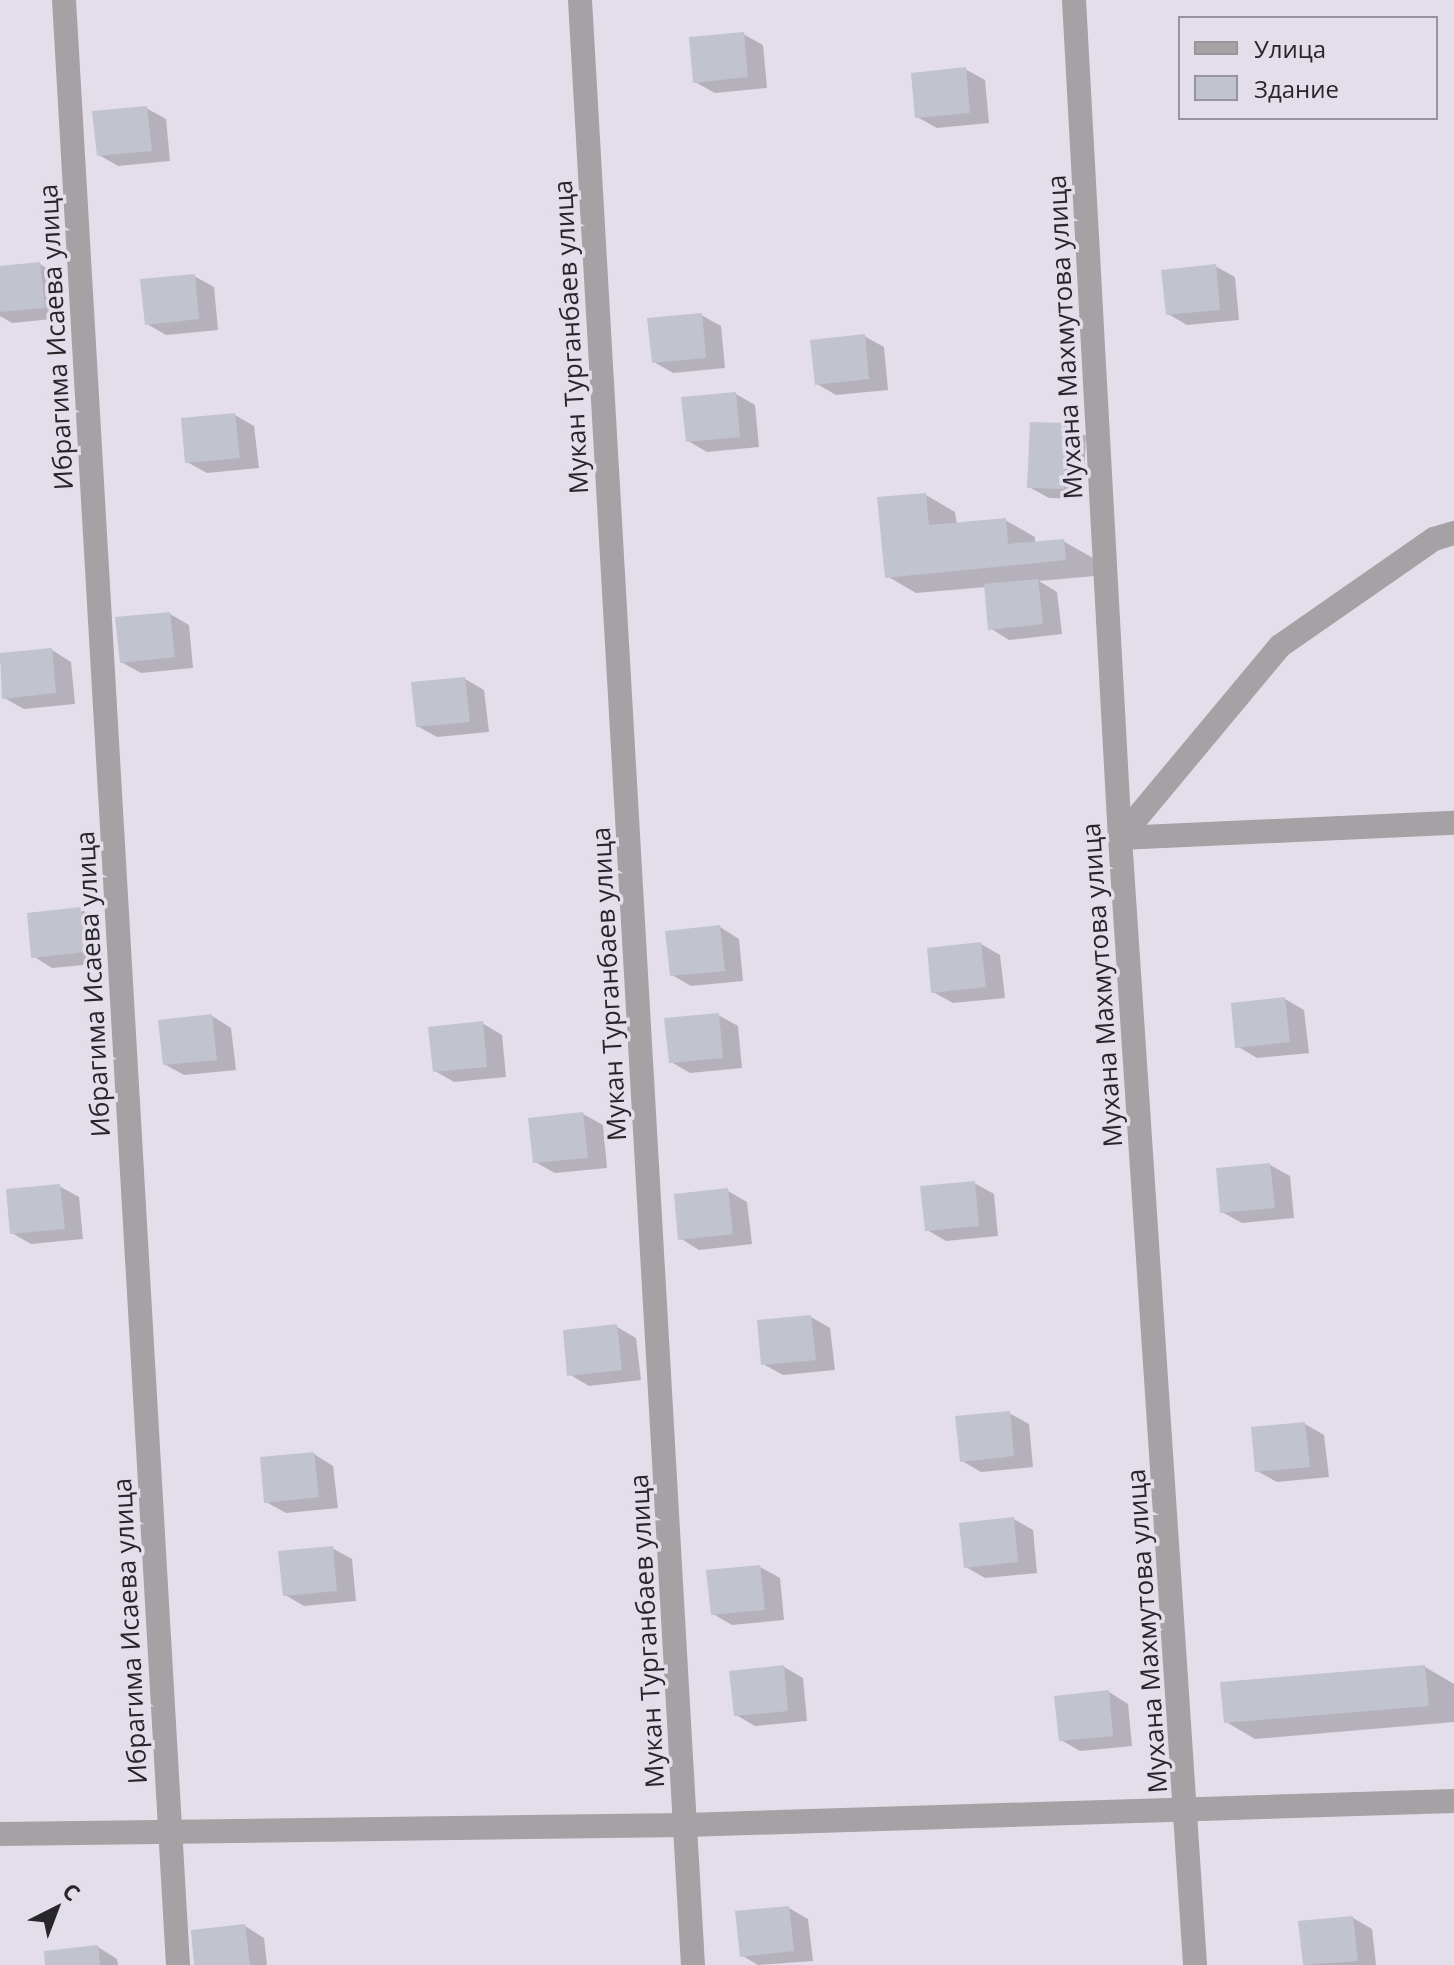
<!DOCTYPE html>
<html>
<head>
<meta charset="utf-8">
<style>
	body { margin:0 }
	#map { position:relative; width:1454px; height:1965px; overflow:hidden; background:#e3deea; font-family:"Open Sans",sans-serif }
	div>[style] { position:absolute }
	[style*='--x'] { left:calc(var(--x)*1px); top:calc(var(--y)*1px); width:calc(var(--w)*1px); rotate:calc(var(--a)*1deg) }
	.shadow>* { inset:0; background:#0003 }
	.building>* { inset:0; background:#c1c3cf }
	.minor>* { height:24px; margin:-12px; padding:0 12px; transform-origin:12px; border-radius:12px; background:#a5a1a4 }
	span { translate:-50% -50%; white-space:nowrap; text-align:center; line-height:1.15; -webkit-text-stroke:7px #e3deea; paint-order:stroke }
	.street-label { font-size:26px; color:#27262a }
	.legend { position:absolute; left:1178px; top:16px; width:260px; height:104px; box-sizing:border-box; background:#e3deea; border:2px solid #98949d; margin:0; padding:10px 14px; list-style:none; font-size:24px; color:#27262a }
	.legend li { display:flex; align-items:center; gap:16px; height:40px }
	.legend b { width:40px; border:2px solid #98949d }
	.north { position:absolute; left:16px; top:1869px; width:80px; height:80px; -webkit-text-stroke:6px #e3deea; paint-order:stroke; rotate:42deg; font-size:22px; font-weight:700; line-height:32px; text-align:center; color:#27262a }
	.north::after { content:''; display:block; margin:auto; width:28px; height:36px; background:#27262a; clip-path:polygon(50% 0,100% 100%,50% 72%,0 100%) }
</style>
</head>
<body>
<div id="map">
	<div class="shadow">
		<i style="clip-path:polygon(743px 34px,763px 45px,767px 88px,715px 93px,695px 82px)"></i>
		<i style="clip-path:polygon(965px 69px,985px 80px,989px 123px,937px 128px,917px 117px)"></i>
		<i style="clip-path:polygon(146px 108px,166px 119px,170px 161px,118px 166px,99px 155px)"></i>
		<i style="clip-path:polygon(40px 264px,59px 276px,63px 318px,12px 323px,0 316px,0 268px)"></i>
		<i style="clip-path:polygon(1215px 266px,1235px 277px,1239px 320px,1187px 325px,1168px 314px)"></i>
		<i style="clip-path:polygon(194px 276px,214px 287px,218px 330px,166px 335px,147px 324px)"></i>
		<i style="clip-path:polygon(701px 315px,721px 326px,725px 368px,673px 373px,654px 362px)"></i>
		<i style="clip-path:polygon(864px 336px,884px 347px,888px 390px,836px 395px,817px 384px)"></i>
		<i style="clip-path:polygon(736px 394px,755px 405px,759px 447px,707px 452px,688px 441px)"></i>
		<i style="clip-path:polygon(235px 415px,254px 426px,259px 468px,207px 473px,187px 462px)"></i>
		<i style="clip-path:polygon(1066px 425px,1086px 436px,1083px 499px,1049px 498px,1029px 487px)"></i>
		<i style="clip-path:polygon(926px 495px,955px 512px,957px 525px,1005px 520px,1035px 537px,1035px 543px,1063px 541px,1093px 558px,1095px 576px,1039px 581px,1057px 592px,1062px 634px,1009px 640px,990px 628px,986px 587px,916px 593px,887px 576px)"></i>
		<i style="clip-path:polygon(170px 614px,189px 625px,193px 668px,141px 673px,121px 662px)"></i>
		<i style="clip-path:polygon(52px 650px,71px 662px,75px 704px,24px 709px,4px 698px,0 655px)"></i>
		<i style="clip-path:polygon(465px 679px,484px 690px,489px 732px,437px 737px,417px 726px)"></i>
		<i style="clip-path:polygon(80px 909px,100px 920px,104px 963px,52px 968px,33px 956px)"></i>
		<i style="clip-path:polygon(720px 927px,739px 939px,743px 981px,691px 986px,672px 975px)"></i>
		<i style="clip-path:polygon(981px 944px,1000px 955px,1005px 998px,953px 1003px,933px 992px)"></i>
		<i style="clip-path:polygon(1285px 999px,1304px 1010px,1309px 1053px,1257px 1058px,1237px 1046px)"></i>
		<i style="clip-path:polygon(718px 1015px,738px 1026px,742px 1068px,690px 1073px,671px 1062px)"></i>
		<i style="clip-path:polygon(212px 1016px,231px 1028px,236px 1070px,184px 1075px,164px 1064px)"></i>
		<i style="clip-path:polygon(482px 1023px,502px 1035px,506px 1077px,454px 1082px,435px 1071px)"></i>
		<i style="clip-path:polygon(583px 1114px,603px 1125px,607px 1168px,555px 1173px,535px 1162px)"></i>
		<i style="clip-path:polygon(1270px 1165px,1290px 1176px,1294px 1218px,1242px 1223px,1222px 1212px)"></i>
		<i style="clip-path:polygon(974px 1183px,994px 1194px,998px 1236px,946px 1241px,927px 1230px)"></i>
		<i style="clip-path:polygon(59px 1186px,79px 1197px,83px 1239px,31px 1244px,12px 1233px)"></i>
		<i style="clip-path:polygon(728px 1191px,747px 1202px,752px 1244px,699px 1250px,680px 1238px)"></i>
		<i style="clip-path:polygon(811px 1317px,830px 1328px,835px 1370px,783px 1375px,763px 1364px)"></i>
		<i style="clip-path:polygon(617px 1327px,636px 1338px,641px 1380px,589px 1386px,569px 1374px)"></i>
		<i style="clip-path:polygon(1009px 1413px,1029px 1424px,1033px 1467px,981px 1472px,962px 1461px)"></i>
		<i style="clip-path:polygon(1305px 1424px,1324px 1435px,1329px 1477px,1277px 1482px,1257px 1471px)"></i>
		<i style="clip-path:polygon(314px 1454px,333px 1466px,338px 1508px,286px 1513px,266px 1502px)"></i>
		<i style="clip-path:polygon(1014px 1519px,1033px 1530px,1037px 1573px,985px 1578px,966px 1567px)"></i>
		<i style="clip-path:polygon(332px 1548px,352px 1559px,356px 1601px,304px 1606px,285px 1595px)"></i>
		<i style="clip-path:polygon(760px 1567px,780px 1578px,784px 1620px,732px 1625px,713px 1614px)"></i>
		<i style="clip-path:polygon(784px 1667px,803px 1678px,807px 1721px,755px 1726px,736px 1715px)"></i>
		<i style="clip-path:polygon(1425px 1667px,1454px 1684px,1454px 1722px,1255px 1739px,1226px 1722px)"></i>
		<i style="clip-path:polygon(1109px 1692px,1128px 1704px,1132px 1746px,1080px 1751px,1061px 1740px)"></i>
		<i style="clip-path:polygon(789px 1908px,808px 1919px,813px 1961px,758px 1965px,741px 1955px)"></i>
		<i style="clip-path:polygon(1353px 1918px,1372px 1929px,1376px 1965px,1305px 1965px,1301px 1923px)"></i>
		<i style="clip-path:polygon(245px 1926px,264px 1938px,267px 1965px,196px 1965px)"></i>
		<i style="clip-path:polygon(98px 1947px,117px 1959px,118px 1965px,47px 1965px)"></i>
	</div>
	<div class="building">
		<i style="clip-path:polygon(744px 32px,748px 77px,693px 83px,689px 37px)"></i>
		<i style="clip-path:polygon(966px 67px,970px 113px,915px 118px,911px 73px)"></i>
		<i style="clip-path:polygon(147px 106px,152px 151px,97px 156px,92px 111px)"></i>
		<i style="clip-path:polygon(40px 262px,45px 308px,0 312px,0 266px)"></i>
		<i style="clip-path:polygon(1216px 264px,1220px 310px,1166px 315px,1161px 270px)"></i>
		<i style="clip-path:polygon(195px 274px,199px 319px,145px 325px,140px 279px)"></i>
		<i style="clip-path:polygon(702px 313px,706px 358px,652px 363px,647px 318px)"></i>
		<i style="clip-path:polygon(865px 334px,869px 379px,815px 385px,810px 340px)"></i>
		<i style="clip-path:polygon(736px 392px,740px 437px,686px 442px,681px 397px)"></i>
		<i style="clip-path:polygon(235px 413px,240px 458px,185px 463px,181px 418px)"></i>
		<i style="clip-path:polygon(1030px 422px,1067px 423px,1064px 489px,1027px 488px)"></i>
		<i style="clip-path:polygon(926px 493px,929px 525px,1006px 518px,1008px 544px,1064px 539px,1066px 560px,885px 578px,877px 497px)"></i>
		<i style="clip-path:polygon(1038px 579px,1043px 624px,988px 630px,984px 584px)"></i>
		<i style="clip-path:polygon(170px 612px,175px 657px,120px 663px,115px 617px)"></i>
		<i style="clip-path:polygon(52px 648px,56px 693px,2px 699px,0 653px)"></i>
		<i style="clip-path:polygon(465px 677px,470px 722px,416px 727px,411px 682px)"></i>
		<i style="clip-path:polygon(81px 907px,86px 952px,31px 958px,27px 913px)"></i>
		<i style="clip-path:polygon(720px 925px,725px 971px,670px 976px,665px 931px)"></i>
		<i style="clip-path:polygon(981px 942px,986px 987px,931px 993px,927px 948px)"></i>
		<i style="clip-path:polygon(1285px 997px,1290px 1042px,1235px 1048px,1231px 1003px)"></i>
		<i style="clip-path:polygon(719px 1013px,723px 1058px,669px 1063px,664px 1018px)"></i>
		<i style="clip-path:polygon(212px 1014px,217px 1060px,163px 1065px,158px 1020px)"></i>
		<i style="clip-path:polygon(483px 1021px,487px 1067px,433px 1072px,428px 1027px)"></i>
		<i style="clip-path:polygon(583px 1112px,588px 1158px,533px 1163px,528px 1118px)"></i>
		<i style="clip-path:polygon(1270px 1163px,1275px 1208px,1220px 1213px,1216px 1168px)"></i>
		<i style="clip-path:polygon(975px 1181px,979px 1226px,925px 1231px,920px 1186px)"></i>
		<i style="clip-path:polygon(60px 1184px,65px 1229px,10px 1234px,6px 1189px)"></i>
		<i style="clip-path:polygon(728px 1188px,733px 1234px,678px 1240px,674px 1194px)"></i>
		<i style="clip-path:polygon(811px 1315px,816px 1360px,761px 1365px,757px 1320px)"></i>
		<i style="clip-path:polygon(617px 1324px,622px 1370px,567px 1376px,563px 1330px)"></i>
		<i style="clip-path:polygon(1010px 1411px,1014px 1456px,960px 1462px,955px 1416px)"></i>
		<i style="clip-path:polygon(1305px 1422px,1310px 1467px,1255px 1472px,1251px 1427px)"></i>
		<i style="clip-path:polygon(314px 1452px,319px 1497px,264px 1503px,260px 1457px)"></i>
		<i style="clip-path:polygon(1014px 1517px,1018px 1562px,964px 1568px,959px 1523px)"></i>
		<i style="clip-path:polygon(333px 1546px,337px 1591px,283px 1596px,278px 1551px)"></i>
		<i style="clip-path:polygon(760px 1565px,765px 1610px,711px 1615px,706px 1570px)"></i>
		<i style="clip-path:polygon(784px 1665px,788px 1711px,734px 1716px,729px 1671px)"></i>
		<i style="clip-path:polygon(1425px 1665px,1429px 1706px,1224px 1723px,1220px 1682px)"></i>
		<i style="clip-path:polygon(1109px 1690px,1113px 1736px,1059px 1741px,1054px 1696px)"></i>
		<i style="clip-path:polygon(789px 1906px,794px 1951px,740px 1957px,735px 1911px)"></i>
		<i style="clip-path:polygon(1353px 1916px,1358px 1961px,1303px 1965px,1298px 1921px)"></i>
		<i style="clip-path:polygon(245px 1924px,250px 1965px,194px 1965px,191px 1930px)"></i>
		<i style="clip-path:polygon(98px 1945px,100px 1965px,45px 1965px,44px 1951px)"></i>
	</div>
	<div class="minor">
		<i style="--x:64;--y:0;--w:1968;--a:86.68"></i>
		<i style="--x:580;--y:0;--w:1968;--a:86.71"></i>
		<i style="--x:1074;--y:0;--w:839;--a:86.86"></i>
		<i style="--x:1120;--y:838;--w:1129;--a:86.19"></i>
		<i style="--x:1120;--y:838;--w:250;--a:-50.2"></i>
		<i style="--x:1280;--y:646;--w:188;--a:-34.8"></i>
		<i style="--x:1434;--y:539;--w:21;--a:-17"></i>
		<i style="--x:1120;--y:838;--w:334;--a:-2.6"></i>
		<i style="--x:0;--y:1834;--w:686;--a:-0.75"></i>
		<i style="--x:686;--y:1825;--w:768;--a:-1.79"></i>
	</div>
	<div class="street-label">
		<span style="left:56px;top:337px;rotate:-93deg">Ибрагима Исаева улица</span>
		<span style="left:571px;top:337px;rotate:-93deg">Мукан Турганбаев улица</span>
		<span style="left:1065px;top:337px;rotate:-93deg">Мухана Махмутова улица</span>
		<span style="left:93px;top:984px;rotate:-93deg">Ибрагима Исаева улица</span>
		<span style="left:609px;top:984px;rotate:-93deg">Мукан Турганбаев улица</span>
		<span style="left:1102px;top:985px;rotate:-94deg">Мухана Махмутова улица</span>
		<span style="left:130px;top:1631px;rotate:-93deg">Ибрагима Исаева улица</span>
		<span style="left:647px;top:1631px;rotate:-93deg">Мукан Турганбаев улица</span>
		<span style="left:1147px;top:1631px;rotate:-94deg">Мухана Махмутова улица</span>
	</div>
	<ul class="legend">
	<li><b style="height:10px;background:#a5a1a4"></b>Улица</li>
	<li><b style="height:22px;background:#c1c3cf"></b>Здание</li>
	</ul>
	<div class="north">С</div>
</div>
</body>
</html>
